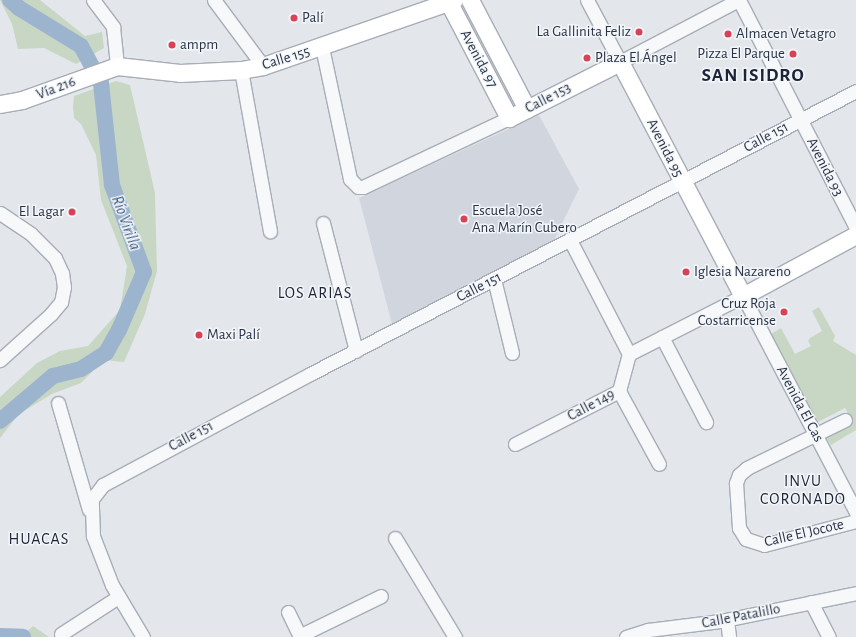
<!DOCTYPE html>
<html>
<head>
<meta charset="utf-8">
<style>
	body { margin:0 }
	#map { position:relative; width:856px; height:637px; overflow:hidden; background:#e3e7ec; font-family:"Alegreya Sans",sans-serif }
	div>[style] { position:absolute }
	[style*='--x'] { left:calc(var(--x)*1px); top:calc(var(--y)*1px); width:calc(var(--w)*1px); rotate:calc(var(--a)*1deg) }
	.built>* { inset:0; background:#d1d6de }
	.green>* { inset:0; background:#c8d7c4 }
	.river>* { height:16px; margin:-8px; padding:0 8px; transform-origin:8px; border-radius:8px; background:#9cb4ce }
	.roads { filter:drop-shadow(1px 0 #a7adb7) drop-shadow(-1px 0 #a7adb7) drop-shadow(0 1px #a7adb7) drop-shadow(0 -1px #a7adb7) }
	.minor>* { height:13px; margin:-6.5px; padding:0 6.5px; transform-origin:6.5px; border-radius:6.5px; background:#f7f8fa }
	.major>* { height:17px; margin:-8.5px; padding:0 8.5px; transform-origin:8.5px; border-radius:8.5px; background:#fff }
	.dots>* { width:11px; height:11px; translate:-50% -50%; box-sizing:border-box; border:2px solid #f3f6f9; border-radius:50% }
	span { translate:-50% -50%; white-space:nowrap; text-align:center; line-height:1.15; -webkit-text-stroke:3px #f3f6f9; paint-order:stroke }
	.poi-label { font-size:15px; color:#293346 }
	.left { translate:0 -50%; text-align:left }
	.right { translate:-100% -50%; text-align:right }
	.street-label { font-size:15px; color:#293346 }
	.water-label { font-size:16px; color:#30527e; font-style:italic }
	.neighbourhood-label { font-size:16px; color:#1c2437; letter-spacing:1px }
	.district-label { font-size:19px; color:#1c2437; font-weight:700; letter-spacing:1px }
</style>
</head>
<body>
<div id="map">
	<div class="built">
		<i style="clip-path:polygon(539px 115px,579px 189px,554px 240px,392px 324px,359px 198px)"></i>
	</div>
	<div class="green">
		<i style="clip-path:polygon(0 0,40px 0,85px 36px,102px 32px,104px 48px,76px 64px,44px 48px,18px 49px,12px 24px)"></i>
		<i style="clip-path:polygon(116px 81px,130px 85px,155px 193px,157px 271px,145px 314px,124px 362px,104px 360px,81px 383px,52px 394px,19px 414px,0 438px,0 397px,37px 363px,60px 351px,88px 346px,120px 310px,127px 266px,101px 200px,96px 155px,81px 124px,74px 118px,73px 107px,74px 96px)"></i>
		<i style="clip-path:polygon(819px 307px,835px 336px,833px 341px,856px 355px,856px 430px,831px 445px,826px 437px,853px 423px,845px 408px,818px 422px,771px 334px,781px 328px,795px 354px,811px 346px,808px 341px,810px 338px,822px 331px,812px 311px)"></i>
		<i style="clip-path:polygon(33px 626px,49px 637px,21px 637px)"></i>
	</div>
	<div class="river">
		<i style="--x:0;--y:421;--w:70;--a:-40.3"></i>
		<i style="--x:53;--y:376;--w:29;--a:-14"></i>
		<i style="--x:81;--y:369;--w:30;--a:-33"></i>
		<i style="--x:106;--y:353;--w:26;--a:-61"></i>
		<i style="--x:119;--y:330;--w:63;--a:-66.7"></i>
		<i style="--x:144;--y:272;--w:93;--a:-110.2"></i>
		<i style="--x:112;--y:185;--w:103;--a:-96.2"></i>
		<i style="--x:101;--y:83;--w:42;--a:-118.4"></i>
		<i style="--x:81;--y:46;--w:73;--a:-148.5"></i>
		<i style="--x:19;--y:8;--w:12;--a:-138"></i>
		<i style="--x:0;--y:636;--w:23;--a:2"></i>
	</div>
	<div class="roads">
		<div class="minor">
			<i style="--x:93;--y:0;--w:34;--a:53"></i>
			<i style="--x:113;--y:27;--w:39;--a:84"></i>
			<i style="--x:214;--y:0;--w:82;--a:53.4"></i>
			<i style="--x:587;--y:0;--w:70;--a:62"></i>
			<i style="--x:620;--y:62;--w:133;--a:-27.7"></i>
			<i style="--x:739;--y:0;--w:256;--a:62.8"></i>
			<i style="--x:322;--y:47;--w:135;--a:78"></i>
			<i style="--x:350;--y:179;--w:11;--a:45"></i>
			<i style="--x:358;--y:187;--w:5;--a:0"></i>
			<i style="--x:363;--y:187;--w:161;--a:-25.3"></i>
			<i style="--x:241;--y:70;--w:164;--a:79.8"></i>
			<i style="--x:0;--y:213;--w:37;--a:34"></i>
			<i style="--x:31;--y:234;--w:34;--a:45"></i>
			<i style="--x:55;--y:258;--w:17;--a:65"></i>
			<i style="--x:62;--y:273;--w:14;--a:82"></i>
			<i style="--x:64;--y:287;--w:15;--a:101"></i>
			<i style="--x:61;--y:302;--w:16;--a:130"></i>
			<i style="--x:51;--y:314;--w:69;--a:138"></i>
			<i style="--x:323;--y:223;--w:132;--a:75.5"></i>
			<i style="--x:570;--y:240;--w:128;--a:62.6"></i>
			<i style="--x:494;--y:279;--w:76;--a:76.3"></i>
			<i style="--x:662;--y:337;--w:96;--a:62.6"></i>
			<i style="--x:619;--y:391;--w:83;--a:61.3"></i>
			<i style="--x:58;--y:403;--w:111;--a:73.8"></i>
			<i style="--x:845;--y:420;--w:109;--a:153.9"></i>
			<i style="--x:747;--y:468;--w:11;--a:139"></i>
			<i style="--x:739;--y:475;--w:9;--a:111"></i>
			<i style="--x:736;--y:483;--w:45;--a:86.2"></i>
			<i style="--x:739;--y:528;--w:13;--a:58"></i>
			<i style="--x:746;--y:539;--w:19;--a:18"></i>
			<i style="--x:764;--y:545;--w:95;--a:-14.6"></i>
			<i style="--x:515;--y:444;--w:117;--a:-27"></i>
			<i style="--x:619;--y:391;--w:38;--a:-75"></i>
			<i style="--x:629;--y:354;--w:128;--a:-27"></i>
			<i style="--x:743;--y:296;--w:244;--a:62.4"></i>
			<i style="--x:395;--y:538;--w:116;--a:58.8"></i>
			<i style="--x:811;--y:602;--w:39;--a:63"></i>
			<i style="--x:288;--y:612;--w:28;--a:64"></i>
			<i style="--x:727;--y:620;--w:17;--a:83"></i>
			<i style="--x:61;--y:634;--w:68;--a:-33"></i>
			<i style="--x:299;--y:636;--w:91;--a:-26"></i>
			<i style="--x:143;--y:637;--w:61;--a:-120.8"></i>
			<i style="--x:112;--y:585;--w:53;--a:-111.2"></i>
			<i style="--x:93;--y:536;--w:37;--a:-92"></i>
			<i style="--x:92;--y:499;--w:18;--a:-52"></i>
			<i style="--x:103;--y:485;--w:235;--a:-28.2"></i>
			<i style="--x:310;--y:374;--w:615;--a:-27.4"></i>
			<i style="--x:626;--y:637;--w:23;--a:-18"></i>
			<i style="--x:648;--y:630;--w:73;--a:-7.1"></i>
			<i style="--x:720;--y:621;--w:139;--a:-11.6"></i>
		</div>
		<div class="major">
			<i style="--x:470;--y:0;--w:123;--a:62.4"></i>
			<i style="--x:449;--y:3;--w:130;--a:62.4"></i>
			<i style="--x:509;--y:118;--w:124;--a:-26.8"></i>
			<i style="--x:620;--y:62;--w:264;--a:62.3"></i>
			<i style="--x:743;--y:296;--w:128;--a:-28.4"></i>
			<i style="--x:0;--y:104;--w:22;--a:-10"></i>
			<i style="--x:22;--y:100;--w:101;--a:-19.7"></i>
			<i style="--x:117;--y:66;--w:63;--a:6.3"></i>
			<i style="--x:180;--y:73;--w:61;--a:-2.8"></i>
			<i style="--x:241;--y:70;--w:22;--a:-10"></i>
			<i style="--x:263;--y:66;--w:202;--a:-19.1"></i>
		</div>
	</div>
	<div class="dots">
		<i style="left:294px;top:18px;background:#d84156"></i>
		<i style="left:639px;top:32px;background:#d84156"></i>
		<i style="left:728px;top:34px;background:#d84156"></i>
		<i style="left:172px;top:45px;background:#d84156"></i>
		<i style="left:793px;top:54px;background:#d84156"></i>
		<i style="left:587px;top:58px;background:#d84156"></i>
		<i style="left:72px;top:212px;background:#d84156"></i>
		<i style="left:464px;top:219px;background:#d84156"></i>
		<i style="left:686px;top:272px;background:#d84156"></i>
		<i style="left:784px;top:312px;background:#d84156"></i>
		<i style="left:199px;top:335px;background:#d84156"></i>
	</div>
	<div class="poi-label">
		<span class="left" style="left:302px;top:18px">Palí</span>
		<span class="right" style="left:631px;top:32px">La Gallinita Feliz</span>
		<span class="left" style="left:736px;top:34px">Almacen Vetagro</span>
		<span class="left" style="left:180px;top:45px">ampm</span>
		<span class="right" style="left:785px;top:54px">Pizza El Parque</span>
		<span class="left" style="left:595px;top:58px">Plaza El Ángel</span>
		<span class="left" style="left:472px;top:219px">Escuela José<br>Ana Marín Cubero</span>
		<span class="right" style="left:64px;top:212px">El Lagar</span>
		<span class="left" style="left:694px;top:272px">Iglesia Nazareno</span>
		<span class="right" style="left:776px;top:312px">Cruz Roja<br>Costarricense</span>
		<span class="left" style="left:207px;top:335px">Maxi Palí</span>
	</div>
	<div class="street-label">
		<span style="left:286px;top:58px;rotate:-17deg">Calle 155</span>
		<span style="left:479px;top:59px;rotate:62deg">Avenida 97</span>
		<span style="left:56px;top:88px;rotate:-21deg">Vía 216</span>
		<span style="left:548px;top:98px;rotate:-27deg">Calle 153</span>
		<span style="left:766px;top:137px;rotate:-28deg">Calle 151</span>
		<span style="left:665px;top:148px;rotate:63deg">Avenida 95</span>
		<span style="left:825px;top:167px;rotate:63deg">Avenida 93</span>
		<span style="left:479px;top:287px;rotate:-27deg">Calle 151</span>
		<span style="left:800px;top:404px;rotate:62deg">Avenida El Cas</span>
		<span style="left:591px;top:405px;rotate:-28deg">Calle 149</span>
		<span style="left:191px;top:436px;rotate:-28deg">Calle 151</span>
		<span style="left:804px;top:533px;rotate:-13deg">Calle El Jocote</span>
		<span style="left:741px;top:616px;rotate:-11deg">Calle Patalillo</span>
	</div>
	<div class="water-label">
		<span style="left:126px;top:223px;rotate:70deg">Río Virilla</span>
	</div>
	<div class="neighbourhood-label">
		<span style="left:315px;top:293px">LOS ARIAS</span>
		<span style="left:803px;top:490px">INVU<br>CORONADO</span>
		<span style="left:39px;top:539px">HUACAS</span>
	</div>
	<div class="district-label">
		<span style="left:753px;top:76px">SAN ISIDRO</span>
	</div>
</div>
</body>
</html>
